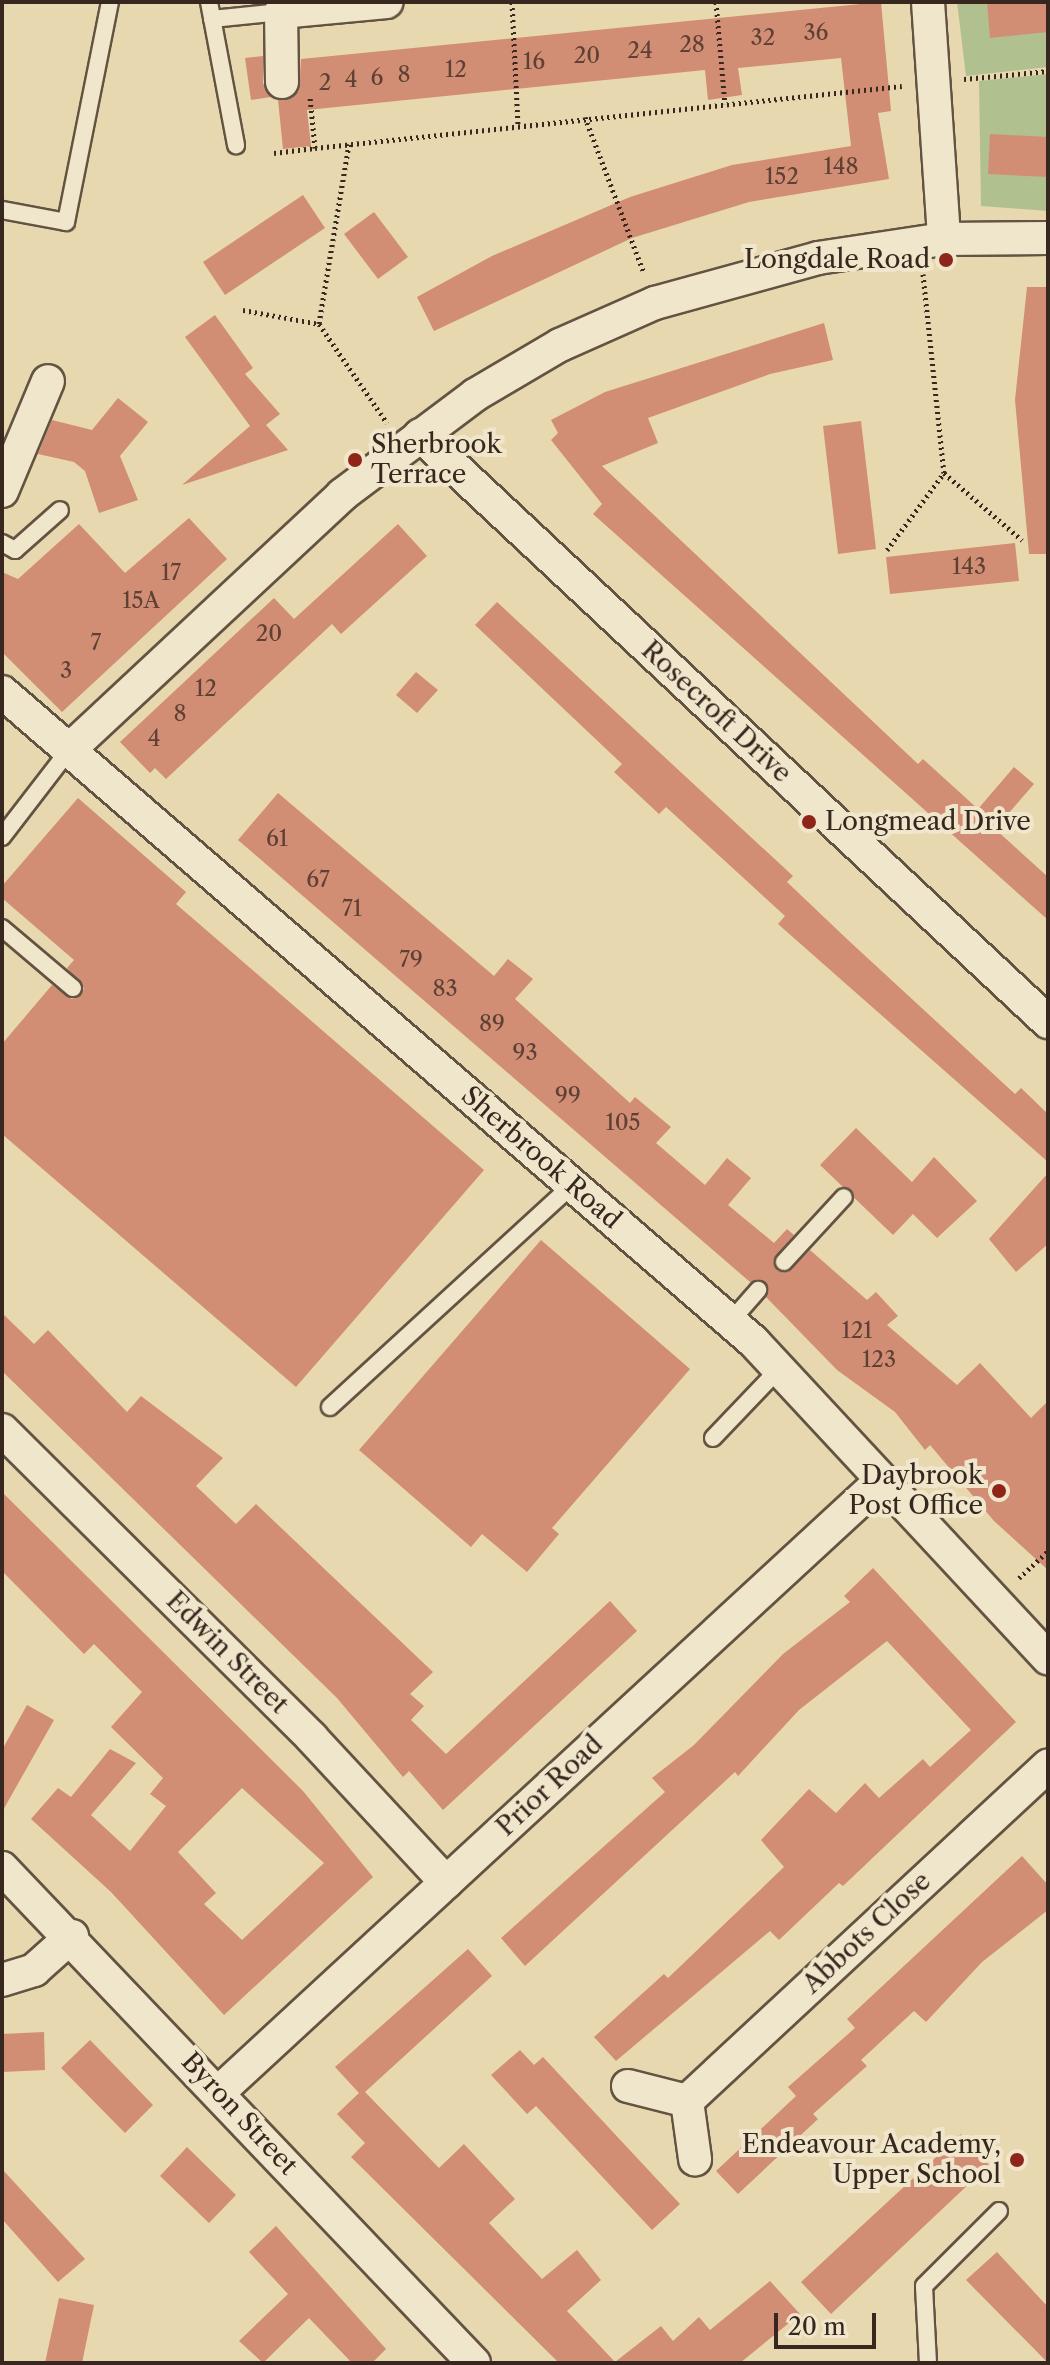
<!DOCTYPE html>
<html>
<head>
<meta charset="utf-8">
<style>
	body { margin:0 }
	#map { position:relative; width:1050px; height:2365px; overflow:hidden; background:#e8d8af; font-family:"Libre Caslon Text",serif }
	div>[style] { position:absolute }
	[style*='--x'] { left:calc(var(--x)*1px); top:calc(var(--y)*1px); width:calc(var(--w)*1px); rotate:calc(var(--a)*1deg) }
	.green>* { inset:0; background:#b0c08f }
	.building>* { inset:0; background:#d18e74 }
	.path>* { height:5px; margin-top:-2.5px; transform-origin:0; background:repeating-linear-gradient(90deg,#37271e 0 2px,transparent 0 6px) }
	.roads { filter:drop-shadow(2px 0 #635342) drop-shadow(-2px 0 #635342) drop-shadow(0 2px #635342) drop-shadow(0 -2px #635342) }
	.service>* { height:16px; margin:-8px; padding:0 8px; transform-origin:8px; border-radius:8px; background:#f0e6cb }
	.minor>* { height:32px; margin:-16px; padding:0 16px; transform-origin:16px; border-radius:16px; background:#f0e6cb }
	.dots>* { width:22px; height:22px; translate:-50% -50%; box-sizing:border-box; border:4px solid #f0e6cb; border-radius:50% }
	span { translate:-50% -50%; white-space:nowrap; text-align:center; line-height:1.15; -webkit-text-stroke:8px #f0e6cb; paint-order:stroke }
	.number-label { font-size:22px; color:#5e4134 }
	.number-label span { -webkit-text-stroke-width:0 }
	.poi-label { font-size:26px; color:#37271e }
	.right { translate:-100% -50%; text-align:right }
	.left { translate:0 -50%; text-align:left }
	.street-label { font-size:26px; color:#37271e }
	.frame { position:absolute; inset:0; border:4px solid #37271e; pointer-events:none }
	.scale { position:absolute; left:774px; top:2313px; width:102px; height:36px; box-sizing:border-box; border:4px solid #37271e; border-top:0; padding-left:10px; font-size:24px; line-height:28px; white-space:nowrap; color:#37271e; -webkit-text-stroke:6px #f0e6cb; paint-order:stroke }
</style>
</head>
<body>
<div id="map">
	<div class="green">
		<i style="clip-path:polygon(957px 2px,1048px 2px,1048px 67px,966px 76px)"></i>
		<i style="clip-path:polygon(1048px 74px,1048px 211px,981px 206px,979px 81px)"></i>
	</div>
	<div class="building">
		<i style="clip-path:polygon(881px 2px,891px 111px,878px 113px,889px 179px,749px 202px,632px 238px,434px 331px,417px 297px,492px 256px,630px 197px,732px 165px,851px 146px,841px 58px,738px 68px,742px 95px,708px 100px,705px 70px,307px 110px,311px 146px,283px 149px,278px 100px,299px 91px,301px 59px)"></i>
		<i style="clip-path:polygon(987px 2px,1048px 2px,1048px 32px,990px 38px)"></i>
		<i style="clip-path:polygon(263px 56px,263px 83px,271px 97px,251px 100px,245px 58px)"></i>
		<i style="clip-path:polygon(990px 134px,1048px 137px,1048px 177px,988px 174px)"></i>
		<i style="clip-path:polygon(303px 195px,325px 228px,225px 295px,203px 262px)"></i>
		<i style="clip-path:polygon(374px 212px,408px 257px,378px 279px,344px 234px)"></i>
		<i style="clip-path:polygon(1027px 287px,1048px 287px,1048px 554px,1029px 554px,1015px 400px)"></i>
		<i style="clip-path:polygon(215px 315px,253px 368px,245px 374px,280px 414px,266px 425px,288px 450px,182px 485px,250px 426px,185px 337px)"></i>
		<i style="clip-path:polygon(824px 323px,833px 360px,770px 374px,648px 418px,658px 443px,602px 466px,918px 764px,923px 759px,978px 809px,1014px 767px,1034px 784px,995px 829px,1048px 877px,1048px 920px,593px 514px,602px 504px,551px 440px,558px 433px,551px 420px,605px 392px)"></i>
		<i style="clip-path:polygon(118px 398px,148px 422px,120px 456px,138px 500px,99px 513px,85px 471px,74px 462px,38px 454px,52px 420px,92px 430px)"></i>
		<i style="clip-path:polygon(861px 421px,876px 549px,838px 554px,823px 426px)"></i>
		<i style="clip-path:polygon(189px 518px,227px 559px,62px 712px,2px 652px,2px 572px,18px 579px,79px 524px,125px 573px)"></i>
		<i style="clip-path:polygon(398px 524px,427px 556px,341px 634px,332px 624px,166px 779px,155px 768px,150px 773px,120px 742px,274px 598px,294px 619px)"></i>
		<i style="clip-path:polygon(1015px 543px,1019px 581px,890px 594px,886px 557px)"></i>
		<i style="clip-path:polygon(497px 602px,793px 876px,787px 882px,848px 940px,1015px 1094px,1021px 1088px,1048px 1114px,1048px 1162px,778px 924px,785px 916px,666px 807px,659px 814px,614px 772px,622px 764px,475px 625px)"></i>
		<i style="clip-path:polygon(416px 672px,438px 690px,417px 713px,396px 695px)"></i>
		<i style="clip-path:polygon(278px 793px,494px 976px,508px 959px,533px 979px,515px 999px,630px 1103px,635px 1097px,671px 1127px,656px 1143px,705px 1185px,727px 1158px,751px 1178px,728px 1205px,774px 1243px,787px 1229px,794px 1235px,774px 1259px,777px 1271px,788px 1272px,810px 1250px,867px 1300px,876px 1292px,898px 1316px,887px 1325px,957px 1385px,980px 1363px,1031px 1418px,1048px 1401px,1048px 1570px,994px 1521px,930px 1445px,925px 1450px,895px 1412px,837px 1370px,766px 1297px,766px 1282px,750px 1282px,238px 840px)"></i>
		<i style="clip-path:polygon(78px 798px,186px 892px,176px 904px,484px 1170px,296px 1387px,2px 1134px,2px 1044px,52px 985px,72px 999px,84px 989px,67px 968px,74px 960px,2px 898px,2px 886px)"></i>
		<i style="clip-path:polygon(856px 1128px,912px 1182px,934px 1157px,977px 1201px,937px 1238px,913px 1214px,893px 1235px,820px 1165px)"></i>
		<i style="clip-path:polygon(1048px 1173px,1048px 1244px,1016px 1272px,989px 1239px)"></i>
		<i style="clip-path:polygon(541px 1240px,690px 1369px,552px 1528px,559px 1534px,527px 1572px,482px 1534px,471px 1547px,359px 1450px)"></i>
		<i style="clip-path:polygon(2px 1313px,34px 1344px,48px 1330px,127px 1412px,141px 1396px,223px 1458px,196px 1486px,236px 1524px,256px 1504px,433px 1672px,410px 1694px,424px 1706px,411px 1720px,446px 1754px,610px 1601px,637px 1631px,443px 1810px,409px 1771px,403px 1777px,337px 1698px,2px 1371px)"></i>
		<i style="clip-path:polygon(evenodd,2px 1492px,303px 1791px,373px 1877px,224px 2015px,111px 1892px,31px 1819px,58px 1788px,71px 1797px,110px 1749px,136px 1763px,91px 1815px,130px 1851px,166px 1806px,150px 1794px,163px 1778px,111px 1727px,142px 1692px,94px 1644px,84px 1654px,2px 1571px,2px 1492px,242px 1788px,324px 1863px,242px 1940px,204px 1904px,216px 1893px,178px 1852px,242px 1788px)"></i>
		<i style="clip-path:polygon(873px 1568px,1016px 1722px,843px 1886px,839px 1883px,779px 1940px,770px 1931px,616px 2061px,594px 2037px,664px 1974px,668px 1978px,784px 1867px,761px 1840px,809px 1789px,836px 1813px,865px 1783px,879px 1798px,923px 1759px,930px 1767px,971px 1730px,887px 1641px,799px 1710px,738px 1776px,735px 1772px,525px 1966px,501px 1938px,665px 1792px,652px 1778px,694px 1745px,783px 1654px,850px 1602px,844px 1596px)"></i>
		<i style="clip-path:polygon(27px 1705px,54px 1720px,2px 1812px,2px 1750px)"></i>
		<i style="clip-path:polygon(1022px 1856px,1048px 1885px,1048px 1910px,982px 1962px,926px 2022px,914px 2011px,861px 2060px,867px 2066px,813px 2114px,818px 2119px,738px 2194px,716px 2171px,796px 2096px,788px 2087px,855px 2028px,847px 2019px)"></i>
		<i style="clip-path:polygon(468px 1949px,492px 1976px,365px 2092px,439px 2168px,464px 2144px,515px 2199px,489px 2223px,542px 2279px,577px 2250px,601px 2280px,567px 2311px,615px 2362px,661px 2326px,673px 2341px,699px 2317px,710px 2330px,770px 2281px,800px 2314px,740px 2363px,559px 2363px,351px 2157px,365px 2143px,337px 2114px,359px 2093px,335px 2067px)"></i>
		<i style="clip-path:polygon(44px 2032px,45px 2070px,2px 2072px,2px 2034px)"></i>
		<i style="clip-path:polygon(90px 2040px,153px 2105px,125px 2133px,61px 2068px)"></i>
		<i style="clip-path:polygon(520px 2050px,534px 2065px,543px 2057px,680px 2204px,652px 2230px,536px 2106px,527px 2114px,491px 2075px)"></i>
		<i style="clip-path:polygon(961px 2134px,989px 2165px,831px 2314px,801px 2282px)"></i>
		<i style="clip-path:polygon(187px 2147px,236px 2195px,209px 2223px,160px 2176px)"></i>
		<i style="clip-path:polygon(2px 2169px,85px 2259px,58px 2282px,2px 2219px)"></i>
		<i style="clip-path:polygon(276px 2226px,386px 2349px,372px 2363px,352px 2363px,309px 2318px,263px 2363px,239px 2341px,288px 2294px,249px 2252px)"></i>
		<i style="clip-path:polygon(997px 2252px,1048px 2307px,1048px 2363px,966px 2280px)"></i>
		<i style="clip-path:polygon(59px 2298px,94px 2305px,82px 2363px,45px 2363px)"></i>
	</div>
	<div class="path">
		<i style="--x:512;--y:2;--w:122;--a:87.2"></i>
		<i style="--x:716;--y:2;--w:102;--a:85"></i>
		<i style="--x:964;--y:79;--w:84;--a:-5.4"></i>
		<i style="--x:585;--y:117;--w:167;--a:69.3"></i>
		<i style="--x:349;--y:144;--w:182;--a:99.5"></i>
		<i style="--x:319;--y:324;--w:120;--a:55.5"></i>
		<i style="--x:315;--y:148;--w:590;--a:-6.03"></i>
		<i style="--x:274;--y:153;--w:41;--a:-7"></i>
		<i style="--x:315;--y:148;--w:51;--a:-95.6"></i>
		<i style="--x:923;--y:274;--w:200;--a:84"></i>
		<i style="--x:944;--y:473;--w:103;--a:40.7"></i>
		<i style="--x:243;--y:310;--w:77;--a:10.4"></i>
		<i style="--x:887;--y:550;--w:96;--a:-53.5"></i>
		<i style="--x:1019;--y:1578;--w:40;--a:-43"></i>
	</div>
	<div class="roads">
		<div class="service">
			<i style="--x:209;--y:2;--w:146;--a:79.3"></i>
			<i style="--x:212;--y:19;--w:69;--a:-5.8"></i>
			<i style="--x:2;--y:210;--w:65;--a:10.6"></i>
			<i style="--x:66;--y:222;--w:224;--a:-78.7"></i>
			<i style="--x:2;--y:543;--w:15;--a:28"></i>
			<i style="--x:15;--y:550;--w:60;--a:-41.6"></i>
			<i style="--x:2;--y:837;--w:110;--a:-52.4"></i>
			<i style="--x:2;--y:928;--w:93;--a:40.2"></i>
			<i style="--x:784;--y:1262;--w:88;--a:-47.3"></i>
			<i style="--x:730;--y:1322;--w:43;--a:-48.8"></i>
			<i style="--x:330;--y:1407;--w:328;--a:-42.5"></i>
			<i style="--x:713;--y:1438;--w:95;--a:-46.3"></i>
			<i style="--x:928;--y:2363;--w:77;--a:-93"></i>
			<i style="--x:924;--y:2286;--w:106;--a:-45"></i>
		</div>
		<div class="minor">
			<i style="--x:928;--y:2;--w:238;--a:86.1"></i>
			<i style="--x:282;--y:82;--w:70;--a:-90.8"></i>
			<i style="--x:281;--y:12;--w:106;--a:-5.4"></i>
			<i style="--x:420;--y:435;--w:860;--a:43.07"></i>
			<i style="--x:2;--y:491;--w:119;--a:-67.3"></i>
			<i style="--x:2;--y:692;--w:994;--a:40.84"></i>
			<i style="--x:754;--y:1342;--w:432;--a:47.1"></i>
			<i style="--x:69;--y:750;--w:374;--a:-43"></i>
			<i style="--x:342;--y:495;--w:166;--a:-36.9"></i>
			<i style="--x:475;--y:395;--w:99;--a:-30.5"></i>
			<i style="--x:560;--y:345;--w:104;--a:-23.9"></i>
			<i style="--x:655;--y:303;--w:169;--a:-15.4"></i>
			<i style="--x:818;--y:258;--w:127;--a:-8.6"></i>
			<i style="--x:944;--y:239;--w:104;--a:-0.6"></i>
			<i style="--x:2;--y:1430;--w:437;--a:44.8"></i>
			<i style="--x:312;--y:1738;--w:197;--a:47.1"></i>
			<i style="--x:2;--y:1868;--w:684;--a:46.36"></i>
			<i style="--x:2;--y:1980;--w:34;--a:-17"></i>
			<i style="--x:34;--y:1970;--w:51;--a:-41.8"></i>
			<i style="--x:628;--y:2086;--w:61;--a:14.3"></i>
			<i style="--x:687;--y:2101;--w:59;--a:82.1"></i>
			<i style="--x:219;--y:2092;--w:902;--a:-42.71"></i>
			<i style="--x:687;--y:2101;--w:493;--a:-42.9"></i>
		</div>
	</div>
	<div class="dots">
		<i style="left:946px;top:260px;background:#8f2418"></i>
		<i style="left:355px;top:460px;background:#8f2418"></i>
		<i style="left:809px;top:822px;background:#8f2418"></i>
		<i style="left:999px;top:1491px;background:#8f2418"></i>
		<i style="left:1017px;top:2160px;background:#8f2418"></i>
	</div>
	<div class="number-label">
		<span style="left:816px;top:33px">36</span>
		<span style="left:763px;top:38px">32</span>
		<span style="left:692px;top:45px">28</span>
		<span style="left:640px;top:51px">24</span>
		<span style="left:587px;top:56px">20</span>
		<span style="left:534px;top:62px">16</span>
		<span style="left:456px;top:70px">12</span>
		<span style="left:404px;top:75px">8</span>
		<span style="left:377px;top:78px">6</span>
		<span style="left:351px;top:80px">4</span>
		<span style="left:325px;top:83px">2</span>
		<span style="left:841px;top:167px">148</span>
		<span style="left:782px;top:177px">152</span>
		<span style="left:969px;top:567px">143</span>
		<span style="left:171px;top:573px">17</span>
		<span style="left:141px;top:601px">15A</span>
		<span style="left:269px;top:634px">20</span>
		<span style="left:96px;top:643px">7</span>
		<span style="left:66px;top:671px">3</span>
		<span style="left:206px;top:689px">12</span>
		<span style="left:180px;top:714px">8</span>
		<span style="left:154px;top:739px">4</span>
		<span style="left:277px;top:839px">61</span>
		<span style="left:318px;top:880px">67</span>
		<span style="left:352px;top:909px">71</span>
		<span style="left:411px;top:960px">79</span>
		<span style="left:445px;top:989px">83</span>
		<span style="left:492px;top:1024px">89</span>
		<span style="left:525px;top:1053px">93</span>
		<span style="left:568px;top:1096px">99</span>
		<span style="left:623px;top:1123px">105</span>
		<span style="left:857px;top:1331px">121</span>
		<span style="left:879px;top:1360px">123</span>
	</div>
	<div class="poi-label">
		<span class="right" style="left:930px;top:260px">Longdale Road</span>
		<span class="left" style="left:371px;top:460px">Sherbrook<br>Terrace</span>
		<span class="left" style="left:825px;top:822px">Longmead Drive</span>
		<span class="right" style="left:983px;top:1491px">Daybrook<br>Post Office</span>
		<span class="right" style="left:1001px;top:2160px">Endeavour Academy,<br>Upper School</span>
	</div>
	<div class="street-label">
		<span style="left:716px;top:712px;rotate:43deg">Rosecroft Drive</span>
		<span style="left:541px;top:1158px;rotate:41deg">Sherbrook Road</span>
		<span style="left:227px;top:1653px;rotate:45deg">Edwin Street</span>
		<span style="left:550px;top:1786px;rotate:-43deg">Prior Road</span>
		<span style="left:867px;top:1933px;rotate:-43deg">Abbots Close</span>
		<span style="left:239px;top:2114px;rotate:47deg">Byron Street</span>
	</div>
	<div class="frame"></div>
	<div class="scale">20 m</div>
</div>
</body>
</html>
